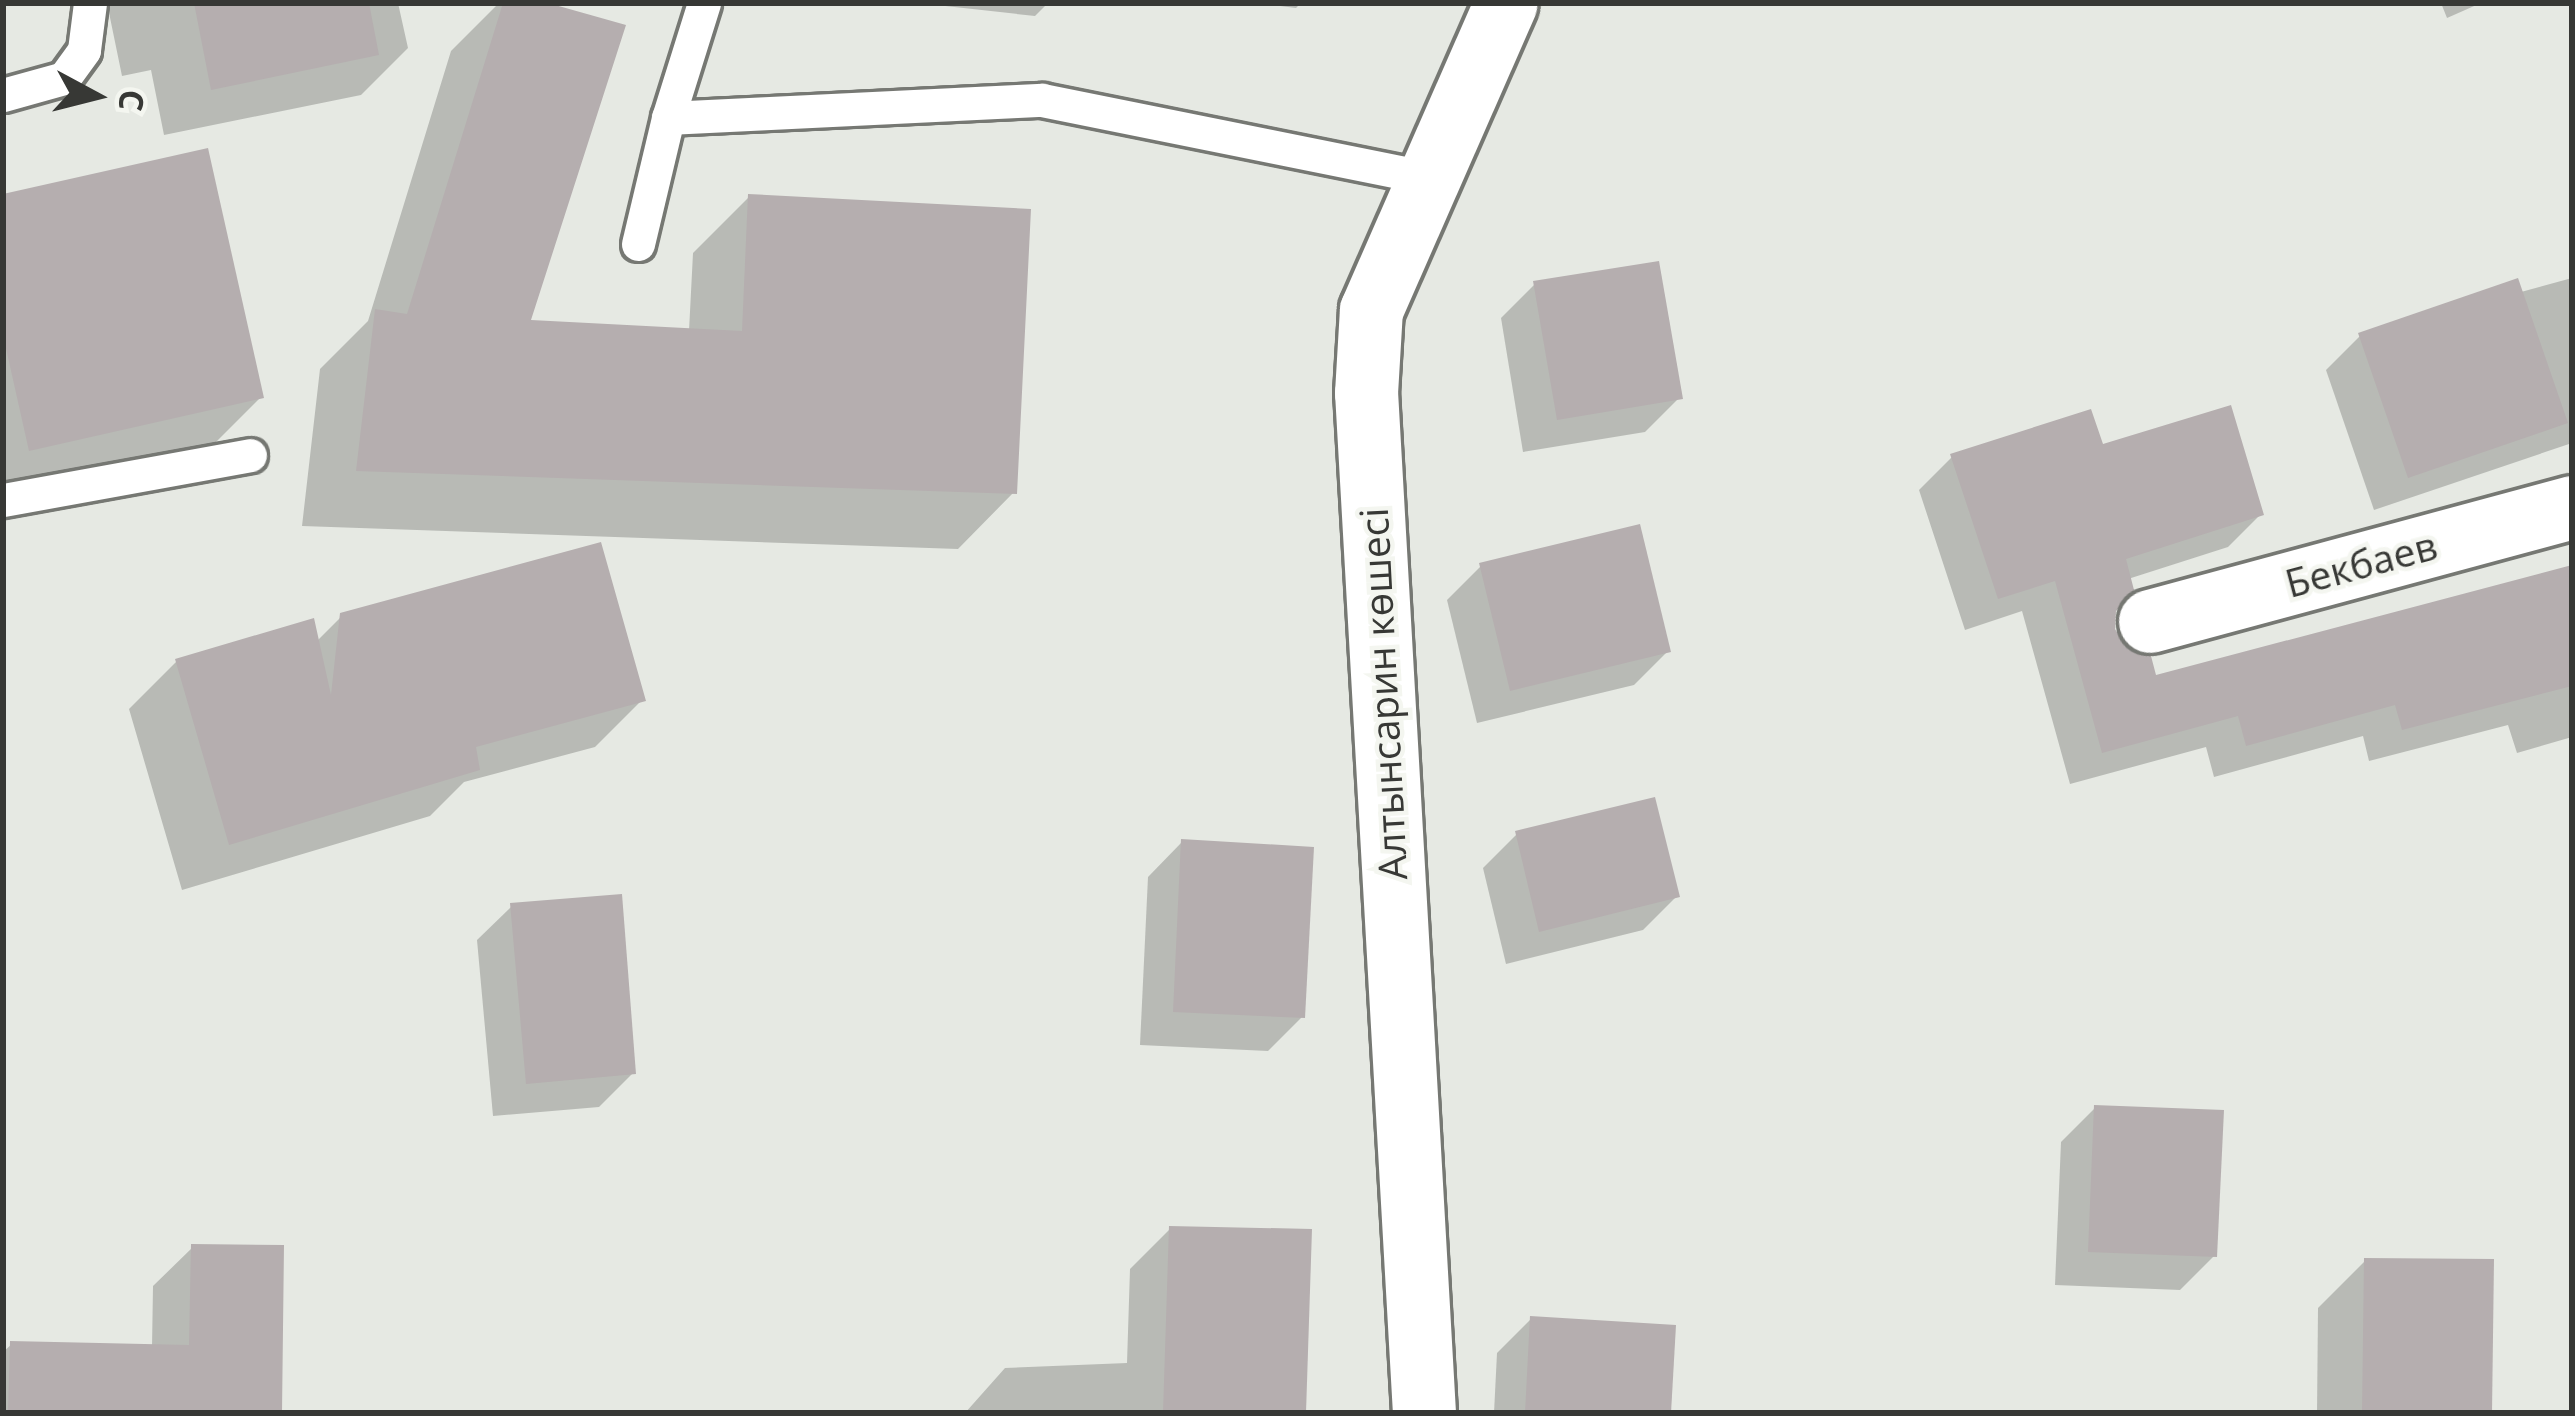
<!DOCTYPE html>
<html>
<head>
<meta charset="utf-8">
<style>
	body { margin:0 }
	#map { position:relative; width:2575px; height:1416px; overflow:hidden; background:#e6e9e3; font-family:"Open Sans",sans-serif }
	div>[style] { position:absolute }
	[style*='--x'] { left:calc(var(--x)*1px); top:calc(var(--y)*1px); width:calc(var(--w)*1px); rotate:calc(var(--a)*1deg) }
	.shadow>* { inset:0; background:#0003 }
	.building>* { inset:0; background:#b5aeaf }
	.roads { filter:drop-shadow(3px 0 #767873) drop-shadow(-3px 0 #767873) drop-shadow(0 3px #767873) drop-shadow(0 -3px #767873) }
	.lane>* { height:33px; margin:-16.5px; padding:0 16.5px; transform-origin:16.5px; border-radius:16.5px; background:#fff }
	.street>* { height:63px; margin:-31.5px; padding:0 31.5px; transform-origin:31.5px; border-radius:31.5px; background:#fff }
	span { translate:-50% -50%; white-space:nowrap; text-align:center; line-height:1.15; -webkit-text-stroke:9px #f4f6f0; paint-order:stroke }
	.street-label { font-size:39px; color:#373835 }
	.frame { position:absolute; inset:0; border:6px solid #373835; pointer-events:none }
	.north { position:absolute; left:36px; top:36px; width:120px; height:120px; -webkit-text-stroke:9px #f4f6f0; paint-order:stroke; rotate:97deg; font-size:33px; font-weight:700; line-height:48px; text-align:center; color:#373835 }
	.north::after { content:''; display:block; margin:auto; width:42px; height:54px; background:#373835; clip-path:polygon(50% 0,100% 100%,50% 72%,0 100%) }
</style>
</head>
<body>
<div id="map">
	<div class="shadow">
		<i style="clip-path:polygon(107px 3px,398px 3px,408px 48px,361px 95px,164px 135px,151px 70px,122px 76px)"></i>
		<i style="clip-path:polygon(499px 3px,537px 3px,527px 323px,689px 331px,693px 253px,749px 197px,1014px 492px,958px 549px,302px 526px,320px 369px,368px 321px,451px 51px)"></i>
		<i style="clip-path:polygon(918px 3px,1048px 3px,1035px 16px)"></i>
		<i style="clip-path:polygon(1256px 3px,1301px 3px,1296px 8px)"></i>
		<i style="clip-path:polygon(2441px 3px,2481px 3px,2447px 18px)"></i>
		<i style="clip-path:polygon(3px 197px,261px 397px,214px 444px,3px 491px)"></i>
		<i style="clip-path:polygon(2572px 278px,2572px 443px,2374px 510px,2326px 370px,2360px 336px)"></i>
		<i style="clip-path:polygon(1535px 284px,1679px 398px,1645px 432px,1523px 452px,1501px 318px)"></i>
		<i style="clip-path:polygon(2101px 448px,2261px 514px,2228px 547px,2128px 579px,2113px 610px,2112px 630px,2153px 678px,2572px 567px,2572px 737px,2517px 753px,2508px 725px,2369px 761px,2363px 736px,2214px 777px,2206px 747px,2070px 784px,2022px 611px,1965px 630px,1919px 490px,1952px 457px)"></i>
		<i style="clip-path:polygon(1481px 566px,1668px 651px,1634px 685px,1477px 723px,1447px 600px)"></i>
		<i style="clip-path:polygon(342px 616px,642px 700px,595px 747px,464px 782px,430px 816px,182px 890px,129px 709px,176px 662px,316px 642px)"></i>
		<i style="clip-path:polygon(1517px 834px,1677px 896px,1643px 930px,1506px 964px,1483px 868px)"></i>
		<i style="clip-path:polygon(1182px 842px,1302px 1017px,1268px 1051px,1140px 1045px,1148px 877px)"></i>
		<i style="clip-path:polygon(512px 906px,633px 1073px,599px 1107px,493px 1116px,477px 940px)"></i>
		<i style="clip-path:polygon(2095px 1108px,2214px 1256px,2180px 1290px,2055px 1285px,2061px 1142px)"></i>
		<i style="clip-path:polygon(1170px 1229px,1303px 1413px,965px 1413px,1005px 1368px,1127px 1363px,1130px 1269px)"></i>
		<i style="clip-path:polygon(193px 1247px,279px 1413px,3px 1413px,3px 1352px,12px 1344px,152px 1347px,153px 1286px)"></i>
		<i style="clip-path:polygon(2365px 1261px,2489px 1413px,2317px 1413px,2318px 1308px)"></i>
		<i style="clip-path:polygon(1531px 1319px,1668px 1413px,1494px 1413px,1497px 1353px)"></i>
	</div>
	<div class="building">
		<i style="clip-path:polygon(194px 3px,369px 3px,379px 55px,211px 90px)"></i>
		<i style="clip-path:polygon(503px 3px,548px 3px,626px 25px,531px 320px,742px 331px,748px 194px,1031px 209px,1017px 494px,356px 471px,375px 309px,407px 314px)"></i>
		<i style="clip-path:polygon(208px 148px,264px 398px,29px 451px,3px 335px,3px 194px)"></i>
		<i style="clip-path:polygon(1659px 261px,1683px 399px,1557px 420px,1533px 281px)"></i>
		<i style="clip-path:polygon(2518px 278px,2568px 423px,2408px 478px,2358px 333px)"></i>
		<i style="clip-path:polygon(2231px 405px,2264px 515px,2126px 559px,2134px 590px,2116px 611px,2115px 629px,2126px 647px,2151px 656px,2156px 675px,2572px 565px,2572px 686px,2402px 730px,2395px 705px,2246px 746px,2238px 716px,2102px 753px,2055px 581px,1998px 599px,1950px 454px,2091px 409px,2103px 444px)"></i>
		<i style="clip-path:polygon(1640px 524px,1671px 652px,1510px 691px,1479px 563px)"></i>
		<i style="clip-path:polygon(601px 542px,646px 701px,476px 747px,480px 770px,229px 845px,175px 659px,314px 618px,331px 695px,340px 613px)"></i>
		<i style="clip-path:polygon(1655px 797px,1680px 897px,1539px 932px,1515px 831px)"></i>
		<i style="clip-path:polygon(1181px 839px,1314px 847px,1305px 1018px,1173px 1012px)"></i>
		<i style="clip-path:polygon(622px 894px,636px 1074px,526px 1084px,510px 903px)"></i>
		<i style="clip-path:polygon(2094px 1105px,2224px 1110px,2217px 1257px,2088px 1252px)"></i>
		<i style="clip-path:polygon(1169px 1226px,1312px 1229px,1306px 1413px,1163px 1413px)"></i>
		<i style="clip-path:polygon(191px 1244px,284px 1245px,282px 1413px,8px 1413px,10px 1341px,189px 1345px)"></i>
		<i style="clip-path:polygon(2364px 1258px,2494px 1259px,2492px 1413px,2362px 1413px)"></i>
		<i style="clip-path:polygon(1530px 1316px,1676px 1325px,1671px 1413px,1525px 1413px)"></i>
	</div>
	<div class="roads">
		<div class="lane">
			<i style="--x:3;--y:95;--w:63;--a:-15.6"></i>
			<i style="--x:64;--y:78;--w:34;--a:-54"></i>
			<i style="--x:84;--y:50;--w:47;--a:-82.7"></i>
			<i style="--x:668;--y:118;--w:121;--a:-72.6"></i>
			<i style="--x:638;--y:244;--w:130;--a:-76.6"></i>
			<i style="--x:668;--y:118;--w:374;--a:-2.8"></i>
			<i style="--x:1042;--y:100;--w:396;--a:11.4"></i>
			<i style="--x:3;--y:500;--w:251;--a:-10.3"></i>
		</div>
		<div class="street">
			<i style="--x:2150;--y:621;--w:437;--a:-15.1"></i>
			<i style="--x:1424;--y:1413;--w:1022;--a:-93.25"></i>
			<i style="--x:1366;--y:393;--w:83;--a:-86.6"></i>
			<i style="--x:1371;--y:310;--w:335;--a:-66.3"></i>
		</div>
	</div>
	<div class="street-label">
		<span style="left:2361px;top:564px;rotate:-15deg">Бекбаев</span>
		<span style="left:1383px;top:694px;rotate:-93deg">Алтынсарин көшесі</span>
	</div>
	<div class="frame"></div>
	<div class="north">С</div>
</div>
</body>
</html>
